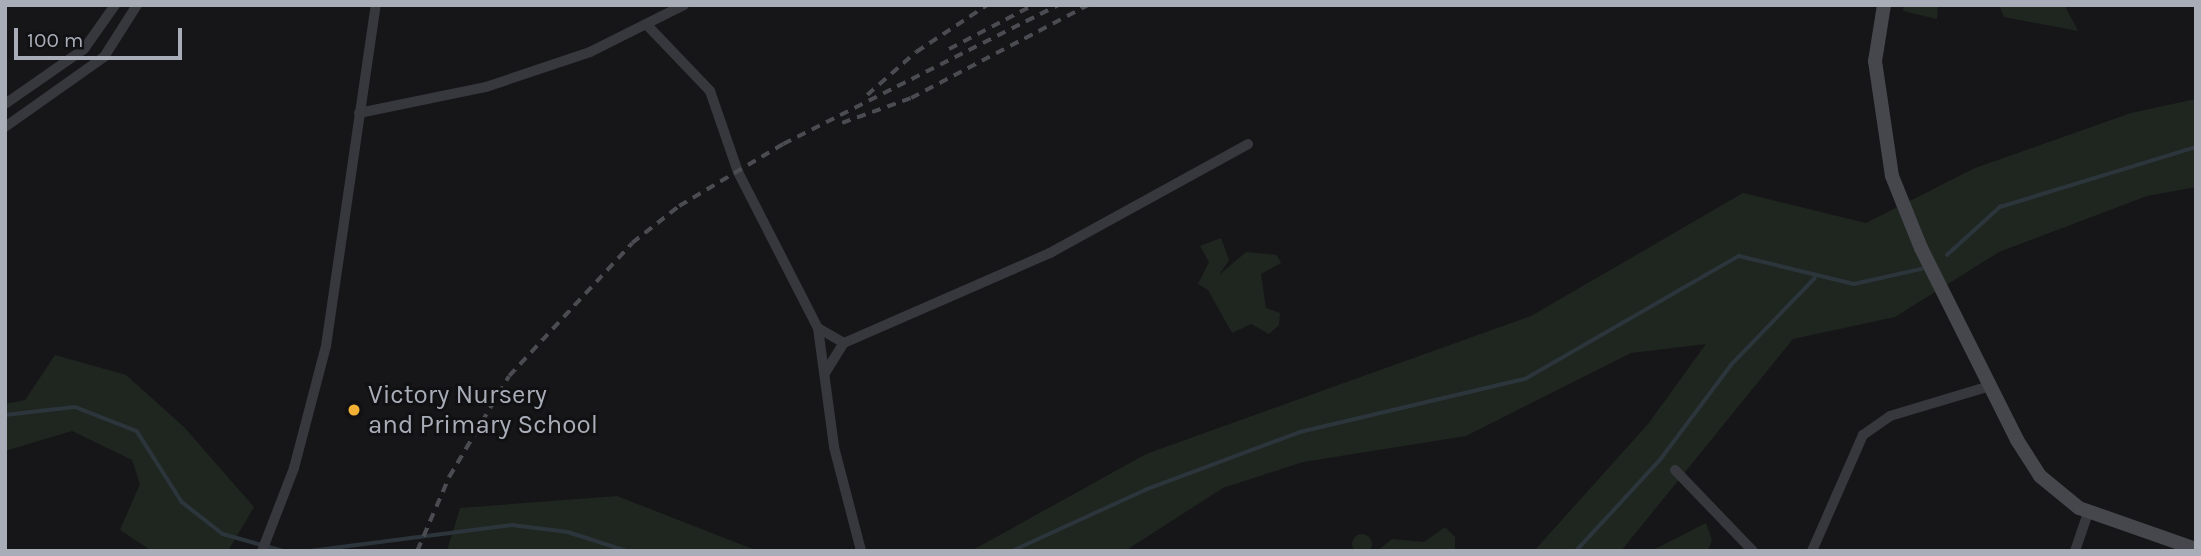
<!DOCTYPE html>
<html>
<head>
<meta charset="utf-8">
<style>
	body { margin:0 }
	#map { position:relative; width:2201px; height:556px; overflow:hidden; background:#161618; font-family:Karla,sans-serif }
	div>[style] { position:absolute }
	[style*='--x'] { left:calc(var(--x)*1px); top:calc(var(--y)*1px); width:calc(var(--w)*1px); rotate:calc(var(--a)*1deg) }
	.green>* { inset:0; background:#1e261f }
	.round { border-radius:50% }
	.stream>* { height:3.5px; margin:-1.75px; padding:0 1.75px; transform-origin:1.75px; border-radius:1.75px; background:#2c353c }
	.street>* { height:10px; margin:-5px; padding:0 5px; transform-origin:5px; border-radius:5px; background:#37383d }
	.secondary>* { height:14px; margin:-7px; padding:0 7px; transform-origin:7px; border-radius:7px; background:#45474d }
	.rail>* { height:3.5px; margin-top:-1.75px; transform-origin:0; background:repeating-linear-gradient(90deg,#4a4c52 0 9px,transparent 0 16px) }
	.dots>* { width:19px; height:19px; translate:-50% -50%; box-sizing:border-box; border:4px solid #111113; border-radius:50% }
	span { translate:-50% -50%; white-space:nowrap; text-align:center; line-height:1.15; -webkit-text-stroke:6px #111113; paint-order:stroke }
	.poi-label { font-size:26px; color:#a8adb8 }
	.left { translate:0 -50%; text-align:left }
	.frame { position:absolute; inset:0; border:7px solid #a8adb8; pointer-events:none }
	.scale { position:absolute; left:14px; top:28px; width:168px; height:32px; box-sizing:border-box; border:4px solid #a8adb8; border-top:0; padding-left:9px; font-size:21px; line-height:24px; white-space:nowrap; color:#a8adb8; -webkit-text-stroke:5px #111113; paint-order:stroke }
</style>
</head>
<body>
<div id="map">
	<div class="green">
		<i style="clip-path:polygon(1904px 5px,1938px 5px,1937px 19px,1903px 11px)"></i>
		<i style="clip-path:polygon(1999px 5px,2065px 6px,2078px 31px,2004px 17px)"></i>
		<i style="clip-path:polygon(2196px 99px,2196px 187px,2147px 196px,1999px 252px,1895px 317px,1793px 339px,1621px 551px,1534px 551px,1648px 424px,1706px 344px,1631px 353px,1466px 436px,1303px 462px,1223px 488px,1125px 551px,971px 551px,1146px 454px,1531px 316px,1743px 193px,1866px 223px,1975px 168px,2131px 113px)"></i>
		<i style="clip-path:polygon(1221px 238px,1229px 260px,1219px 275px,1246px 252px,1277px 255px,1281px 263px,1261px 274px,1266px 308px,1280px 313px,1279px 325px,1269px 334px,1251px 324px,1232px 333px,1208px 290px,1198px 284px,1209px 262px,1200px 246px)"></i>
		<i style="clip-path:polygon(55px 355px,126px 375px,184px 427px,254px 507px,228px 551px,152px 551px,120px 530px,140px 484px,132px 460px,72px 431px,5px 451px,5px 404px,25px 400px)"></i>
		<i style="clip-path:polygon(617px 496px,758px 551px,447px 551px,460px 508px)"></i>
		<i style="clip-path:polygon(1706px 523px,1712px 540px,1708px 551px,1651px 551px)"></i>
		<i style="clip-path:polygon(1445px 527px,1455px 537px,1455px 551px,1377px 551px,1392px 539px,1424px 542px)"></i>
		<i class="round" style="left:1352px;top:534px;width:20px;height:20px"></i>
	</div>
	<div class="stream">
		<i style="--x:1947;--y:255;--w:72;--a:-42.2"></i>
		<i style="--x:2000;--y:207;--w:205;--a:-17"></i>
		<i style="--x:5;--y:415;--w:70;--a:-6.5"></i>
		<i style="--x:75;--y:407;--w:66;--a:21.2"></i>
		<i style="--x:137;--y:431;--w:84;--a:57.6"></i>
		<i style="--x:182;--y:502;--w:52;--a:38"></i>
		<i style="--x:223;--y:534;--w:62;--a:15.8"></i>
		<i style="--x:310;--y:551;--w:204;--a:-7.3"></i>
		<i style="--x:512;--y:525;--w:56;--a:7.1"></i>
		<i style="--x:568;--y:532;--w:62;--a:17.9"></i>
		<i style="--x:1012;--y:551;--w:146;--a:-24.6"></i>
		<i style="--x:1145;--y:490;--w:165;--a:-20.5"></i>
		<i style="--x:1300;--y:432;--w:231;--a:-13.3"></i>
		<i style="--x:1525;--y:379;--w:247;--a:-29.9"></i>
		<i style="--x:1739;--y:256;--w:118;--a:13.7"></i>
		<i style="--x:1854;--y:284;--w:69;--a:-12.6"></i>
		<i style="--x:1576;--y:551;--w:124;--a:-47.3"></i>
		<i style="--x:1660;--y:460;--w:119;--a:-53.2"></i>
		<i style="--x:1731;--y:365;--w:120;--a:-46"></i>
	</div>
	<div class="street">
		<i style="--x:647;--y:25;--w:91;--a:46.3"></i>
		<i style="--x:710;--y:91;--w:86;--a:70.9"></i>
		<i style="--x:738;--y:172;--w:175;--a:62.9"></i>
		<i style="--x:818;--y:328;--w:120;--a:82.3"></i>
		<i style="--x:834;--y:447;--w:107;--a:75.4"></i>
		<i style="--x:5;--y:104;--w:96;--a:-34.8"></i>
		<i style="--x:84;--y:49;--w:54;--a:-54.8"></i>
		<i style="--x:359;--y:113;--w:130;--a:-11.6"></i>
		<i style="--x:486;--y:87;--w:110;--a:-18.6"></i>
		<i style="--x:590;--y:52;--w:105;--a:-26.6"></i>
		<i style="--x:5;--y:127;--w:121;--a:-35.3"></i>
		<i style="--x:104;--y:57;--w:62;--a:-57.6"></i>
		<i style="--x:818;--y:328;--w:30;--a:30"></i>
		<i style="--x:825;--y:373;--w:36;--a:-58"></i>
		<i style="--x:844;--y:343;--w:225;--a:-23.6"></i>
		<i style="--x:1050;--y:253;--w:226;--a:-28.8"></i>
		<i style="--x:1675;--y:470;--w:112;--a:46.1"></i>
		<i style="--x:262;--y:551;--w:89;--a:-68.9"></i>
		<i style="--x:294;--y:468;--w:126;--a:-75.3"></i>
		<i style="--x:326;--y:346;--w:345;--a:-81.7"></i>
		<i style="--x:1812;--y:551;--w:127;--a:-66.3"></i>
		<i style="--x:1863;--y:435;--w:33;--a:-35"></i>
		<i style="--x:1890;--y:416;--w:104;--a:-16.7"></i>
		<i style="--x:2075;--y:551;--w:40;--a:-71.1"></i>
	</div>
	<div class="secondary">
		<i style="--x:1884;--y:5;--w:57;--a:99.1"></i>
		<i style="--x:1875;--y:61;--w:116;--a:81.6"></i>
		<i style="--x:1892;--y:176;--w:78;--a:68.1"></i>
		<i style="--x:1921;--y:248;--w:215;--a:63.4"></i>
		<i style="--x:2017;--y:440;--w:43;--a:57.4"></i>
		<i style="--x:2040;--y:476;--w:50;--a:39.4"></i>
		<i style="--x:2079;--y:508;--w:124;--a:19.3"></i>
	</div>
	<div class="rail">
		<i style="--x:949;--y:49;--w:95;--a:-27.6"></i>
		<i style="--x:867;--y:95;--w:65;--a:-41.3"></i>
		<i style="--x:916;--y:52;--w:85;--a:-33.5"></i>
		<i style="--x:842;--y:123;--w:73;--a:-19.9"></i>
		<i style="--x:911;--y:98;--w:200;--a:-27.7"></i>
		<i style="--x:417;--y:551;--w:81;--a:-66.6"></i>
		<i style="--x:449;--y:477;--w:117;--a:-59.3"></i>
		<i style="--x:509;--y:376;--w:181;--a:-47.2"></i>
		<i style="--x:632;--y:243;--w:60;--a:-38.2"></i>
		<i style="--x:679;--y:206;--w:121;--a:-30.8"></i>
		<i style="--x:783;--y:144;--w:308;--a:-26.8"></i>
	</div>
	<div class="dots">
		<i style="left:354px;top:410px;background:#f2b134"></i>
	</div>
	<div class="poi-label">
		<span class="left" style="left:368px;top:410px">Victory Nursery<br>and Primary School</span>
	</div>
	<div class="frame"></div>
	<div class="scale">100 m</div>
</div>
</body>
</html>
